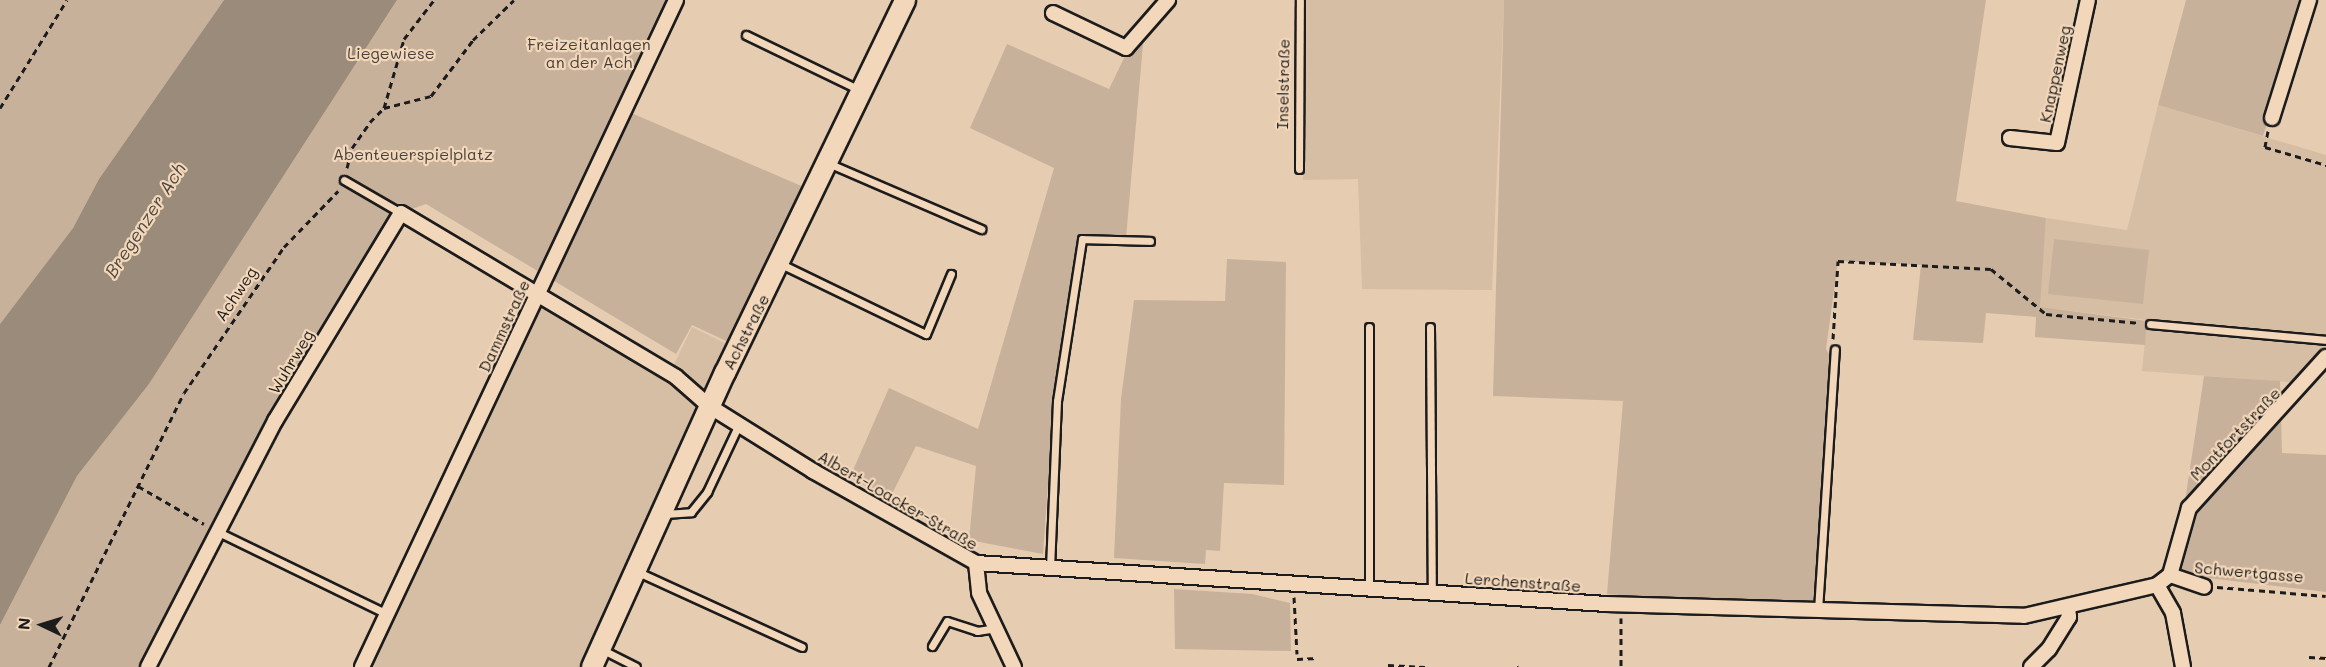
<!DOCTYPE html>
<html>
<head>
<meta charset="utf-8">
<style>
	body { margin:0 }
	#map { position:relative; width:2326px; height:667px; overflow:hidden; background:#e6ccb0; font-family:Mali,sans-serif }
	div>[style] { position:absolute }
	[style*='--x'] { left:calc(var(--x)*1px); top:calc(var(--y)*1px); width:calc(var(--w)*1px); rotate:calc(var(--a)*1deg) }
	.built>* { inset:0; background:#d6bea4 }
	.green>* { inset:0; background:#c8b19b }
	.water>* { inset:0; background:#9b8b7a }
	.path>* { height:3px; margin-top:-1.5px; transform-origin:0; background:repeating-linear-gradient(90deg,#1c1c1c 0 6px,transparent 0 10.5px) }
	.roads { filter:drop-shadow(2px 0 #1c1c1c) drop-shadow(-2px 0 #1c1c1c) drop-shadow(0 2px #1c1c1c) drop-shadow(0 -2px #1c1c1c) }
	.service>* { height:7px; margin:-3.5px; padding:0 3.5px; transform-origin:3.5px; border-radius:3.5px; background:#f3d7ba }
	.minor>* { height:14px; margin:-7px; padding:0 7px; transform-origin:7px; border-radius:7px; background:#f3d7ba }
	.secondary>* { height:20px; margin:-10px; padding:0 10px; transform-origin:10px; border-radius:10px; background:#f3d7ba }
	span { translate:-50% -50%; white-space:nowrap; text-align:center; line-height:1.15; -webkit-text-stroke:4.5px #f3d7ba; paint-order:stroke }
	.park-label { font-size:16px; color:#47413c }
	.street-label { font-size:16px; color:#1c1c1c }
	.water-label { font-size:18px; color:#4f4842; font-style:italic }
	.north { position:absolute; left:12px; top:595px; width:60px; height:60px; -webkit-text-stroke:4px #f3d7ba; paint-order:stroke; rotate:274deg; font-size:16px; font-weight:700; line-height:24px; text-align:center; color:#1c1c1c }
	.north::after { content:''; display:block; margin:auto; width:21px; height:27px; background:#1c1c1c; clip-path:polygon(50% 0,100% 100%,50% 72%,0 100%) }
</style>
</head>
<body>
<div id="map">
	<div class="built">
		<i style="clip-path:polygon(1303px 0,1504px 0,1492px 290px,1362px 289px,1358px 179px,1303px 180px)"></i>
		<i style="clip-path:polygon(2158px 105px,2326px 155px,2326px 347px,2300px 383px,2142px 371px,2147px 320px,2039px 307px,2046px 218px,2127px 230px)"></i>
		<i style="clip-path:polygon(534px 295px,667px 379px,692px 327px,739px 350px,592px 667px,362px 667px)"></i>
	</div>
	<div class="green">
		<i style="clip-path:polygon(0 0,224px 0,99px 179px,73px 228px,0 324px)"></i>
		<i style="clip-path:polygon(397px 0,676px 0,622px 109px,813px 191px,739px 347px,692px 325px,676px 354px,426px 204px,401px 213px,335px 315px,148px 667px,0 667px,0 625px,77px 476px,149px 384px)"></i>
		<i style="clip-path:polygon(1504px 0,1986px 0,1956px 201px,2046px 218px,2040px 307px,2147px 321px,2145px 345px,2035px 337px,2036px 317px,1986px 313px,1983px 343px,1913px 340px,1921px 265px,1838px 261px,1826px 349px,1833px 361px,1817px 611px,1607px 594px,1623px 401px,1493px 396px)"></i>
		<i style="clip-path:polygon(2186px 0,2306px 0,2263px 136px,2158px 105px)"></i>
		<i style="clip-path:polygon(1144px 33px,1126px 238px,1083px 239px,1054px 401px,1043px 554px,969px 540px,976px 466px,916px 446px,889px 500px,850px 477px,889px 388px,978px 429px,1054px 168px,970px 128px,1007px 44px,1109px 89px,1127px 52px)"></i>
		<i style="clip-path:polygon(2054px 239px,2149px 250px,2143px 304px,2048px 294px)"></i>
		<i style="clip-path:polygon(1227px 259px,1286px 262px,1284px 485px,1224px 483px,1220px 551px,1206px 550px,1205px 564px,1114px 558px,1121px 399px,1134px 300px,1225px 301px)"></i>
		<i style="clip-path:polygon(2204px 376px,2280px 381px,2282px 453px,2326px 455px,2326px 592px,2174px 574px)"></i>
		<i style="clip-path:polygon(1174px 589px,1252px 594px,1290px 603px,1291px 651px,1175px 649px)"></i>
	</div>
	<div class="water">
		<i style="clip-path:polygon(224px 0,397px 0,149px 384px,77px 476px,0 625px,0 324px,73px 228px,99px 179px)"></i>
	</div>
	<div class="path">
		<i style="--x:0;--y:108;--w:127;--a:-58.2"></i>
		<i style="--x:384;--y:108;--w:72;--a:-73.8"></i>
		<i style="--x:404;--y:39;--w:49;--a:-52.4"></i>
		<i style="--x:2268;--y:131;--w:16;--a:101"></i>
		<i style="--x:2265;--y:147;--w:64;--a:16.4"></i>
		<i style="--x:347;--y:168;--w:21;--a:-76"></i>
		<i style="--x:352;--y:148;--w:32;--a:-55"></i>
		<i style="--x:370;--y:122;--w:20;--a:-45"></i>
		<i style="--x:384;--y:108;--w:49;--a:-14.3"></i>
		<i style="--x:431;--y:96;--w:70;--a:-53.1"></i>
		<i style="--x:473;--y:40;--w:57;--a:-44.3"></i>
		<i style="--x:1833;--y:339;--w:78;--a:-86.3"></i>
		<i style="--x:1838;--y:261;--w:153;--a:3"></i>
		<i style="--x:1991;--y:269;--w:71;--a:39.3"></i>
		<i style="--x:2046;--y:314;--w:94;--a:5.5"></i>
		<i style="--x:138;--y:486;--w:76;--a:29.9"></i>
		<i style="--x:2217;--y:587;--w:109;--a:4.7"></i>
		<i style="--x:1294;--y:597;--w:57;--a:87"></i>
		<i style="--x:1621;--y:618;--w:49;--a:90"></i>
		<i style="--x:2309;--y:657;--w:17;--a:3"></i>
		<i style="--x:1297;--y:659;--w:20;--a:-3"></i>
		<i style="--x:1388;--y:665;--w:37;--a:3"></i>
		<i style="--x:1517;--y:666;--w:1;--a:45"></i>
		<i style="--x:49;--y:667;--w:305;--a:-63.8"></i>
		<i style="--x:184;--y:393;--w:177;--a:-55.6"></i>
		<i style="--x:284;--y:247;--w:78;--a:-46"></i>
	</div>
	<div class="roads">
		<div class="service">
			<i style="--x:746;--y:35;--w:127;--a:25.8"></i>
			<i style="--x:828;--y:163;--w:167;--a:23.3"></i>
			<i style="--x:1299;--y:169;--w:169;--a:-89.7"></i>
			<i style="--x:344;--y:180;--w:66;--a:30.1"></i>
			<i style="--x:781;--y:264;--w:161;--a:25.8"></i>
			<i style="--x:926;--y:334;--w:65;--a:-67.4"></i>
			<i style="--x:2150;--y:324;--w:177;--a:5.2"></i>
			<i style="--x:1369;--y:327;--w:262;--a:90"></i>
			<i style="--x:1430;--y:327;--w:266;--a:89.6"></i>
			<i style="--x:665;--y:514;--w:26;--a:-4"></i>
			<i style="--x:691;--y:512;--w:26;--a:-51"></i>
			<i style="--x:707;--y:492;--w:75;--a:-64.8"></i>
			<i style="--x:216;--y:531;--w:190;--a:25.9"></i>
			<i style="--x:1050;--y:568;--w:167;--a:-87.6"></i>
			<i style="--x:1057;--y:401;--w:164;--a:-81.2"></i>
			<i style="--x:1082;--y:239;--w:68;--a:1.7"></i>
			<i style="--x:638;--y:572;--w:180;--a:24.6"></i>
			<i style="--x:1818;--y:610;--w:261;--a:-86.3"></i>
			<i style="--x:932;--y:646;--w:29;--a:-59"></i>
			<i style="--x:947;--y:621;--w:32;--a:18"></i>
			<i style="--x:977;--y:631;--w:18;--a:-9"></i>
			<i style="--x:601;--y:649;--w:39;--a:27"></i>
		</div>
		<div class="minor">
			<i style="--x:1053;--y:13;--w:81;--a:25.6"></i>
			<i style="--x:1126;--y:48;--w:64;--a:-48.8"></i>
			<i style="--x:2272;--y:118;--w:124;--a:-72.6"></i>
			<i style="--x:2010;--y:138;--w:47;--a:6.1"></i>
			<i style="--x:2057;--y:143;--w:146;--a:-77.8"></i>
			<i style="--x:976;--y:563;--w:30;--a:84"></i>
			<i style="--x:979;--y:593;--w:82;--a:64.7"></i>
			<i style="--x:2170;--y:575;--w:36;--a:19"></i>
			<i style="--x:2157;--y:585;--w:32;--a:60"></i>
			<i style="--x:2173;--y:613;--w:55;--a:79.5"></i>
			<i style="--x:148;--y:667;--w:277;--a:-62.7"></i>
			<i style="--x:275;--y:421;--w:243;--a:-58.8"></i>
			<i style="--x:401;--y:213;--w:320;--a:30.8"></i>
			<i style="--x:676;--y:377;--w:44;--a:41.3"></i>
			<i style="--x:709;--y:406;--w:123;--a:32"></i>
			<i style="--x:813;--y:471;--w:187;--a:29.4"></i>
			<i style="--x:976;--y:563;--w:631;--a:3.72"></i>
			<i style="--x:1606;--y:604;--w:418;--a:1.6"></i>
			<i style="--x:2024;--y:616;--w:137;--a:-13.1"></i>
			<i style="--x:2157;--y:585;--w:16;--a:-38"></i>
			<i style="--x:2170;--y:575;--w:70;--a:-74.2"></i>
			<i style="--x:2189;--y:508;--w:204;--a:-47.8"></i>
			<i style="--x:362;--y:667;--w:737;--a:-64.79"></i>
			<i style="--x:2031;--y:667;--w:25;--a:-45"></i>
			<i style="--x:2049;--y:649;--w:38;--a:-58"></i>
			<i style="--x:2069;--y:617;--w:9;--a:-96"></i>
		</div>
		<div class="secondary">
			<i style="--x:592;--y:667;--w:323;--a:-65.7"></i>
			<i style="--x:725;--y:373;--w:414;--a:-64.2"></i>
		</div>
	</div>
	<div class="park-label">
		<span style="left:589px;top:53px">Freizeitanlagen<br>an der Ach</span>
		<span style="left:391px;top:53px">Liegewiese</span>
		<span style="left:413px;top:154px">Abenteuerspielplatz</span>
	</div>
	<div class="street-label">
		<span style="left:2055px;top:74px;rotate:-78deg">Knappenweg</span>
		<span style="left:1283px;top:84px;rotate:-89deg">Inselstraße</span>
		<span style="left:236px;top:294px;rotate:-56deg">Achweg</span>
		<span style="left:504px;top:326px;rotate:-65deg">Dammstraße</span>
		<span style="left:746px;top:332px;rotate:-63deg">Achstraße</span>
		<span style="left:291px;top:362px;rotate:-59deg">Wuhrweg</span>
		<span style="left:2235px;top:434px;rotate:-46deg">Montfortstraße</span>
		<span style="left:898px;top:500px;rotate:30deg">Albert-Loacker-Straße</span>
		<span style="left:2249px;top:572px;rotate:5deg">Schwertgasse</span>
		<span style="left:1523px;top:582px;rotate:4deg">Lerchenstraße</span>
	</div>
	<div class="water-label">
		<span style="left:145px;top:220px;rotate:-57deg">Bregenzer Ach</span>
	</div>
	<div class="north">N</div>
</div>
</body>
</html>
